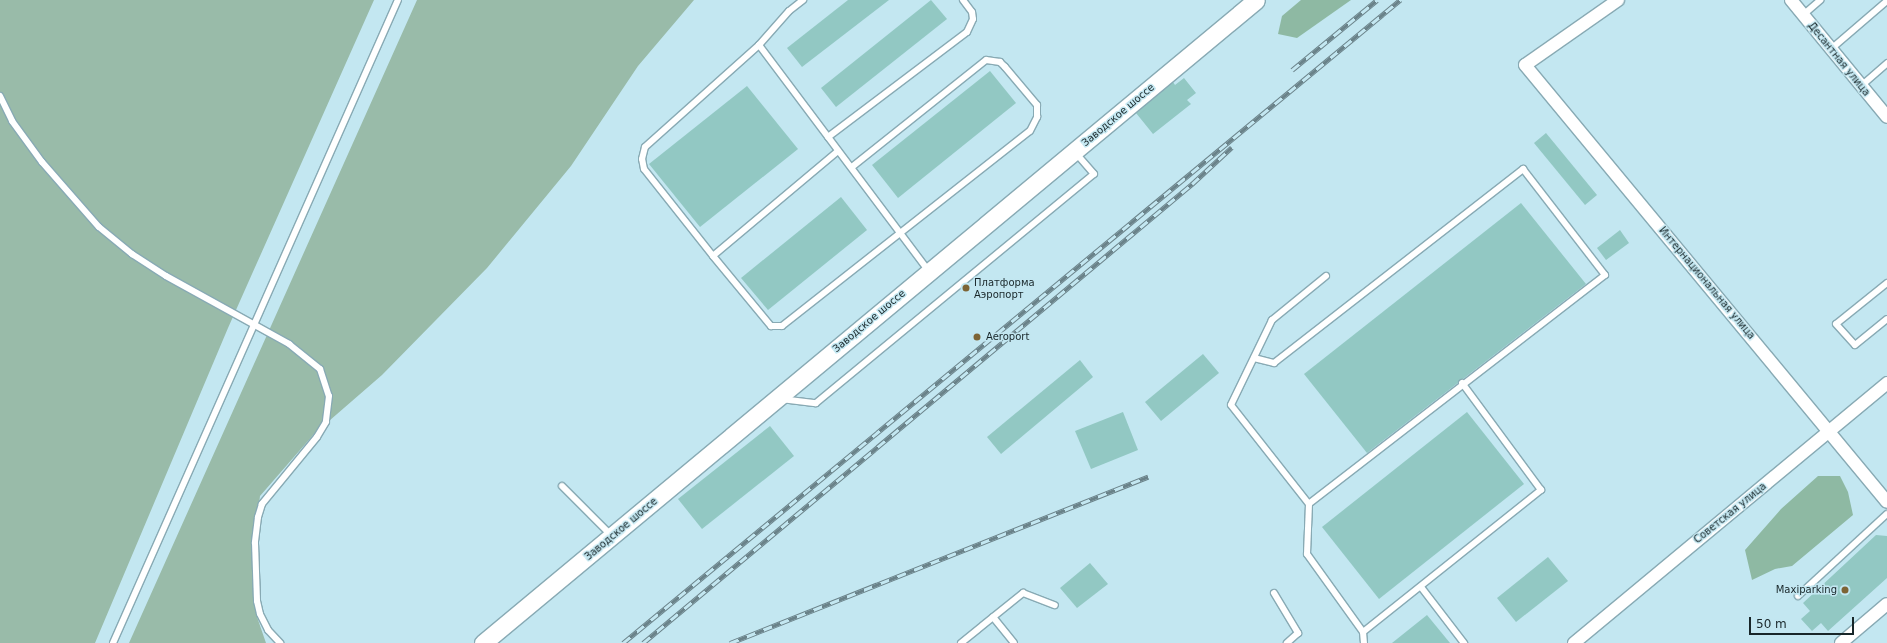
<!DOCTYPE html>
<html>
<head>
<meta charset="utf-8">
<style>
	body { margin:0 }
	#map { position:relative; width:1887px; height:643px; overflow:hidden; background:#c3e7f1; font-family:"DejaVu Sans",sans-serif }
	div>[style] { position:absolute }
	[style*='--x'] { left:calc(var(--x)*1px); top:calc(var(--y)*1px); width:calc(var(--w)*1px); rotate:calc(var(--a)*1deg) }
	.green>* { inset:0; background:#99bba9 }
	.forest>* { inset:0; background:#8eb9a3 }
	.building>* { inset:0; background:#92c8c3 }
	.roads { filter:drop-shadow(1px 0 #88aab4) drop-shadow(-1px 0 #88aab4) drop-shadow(0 1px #88aab4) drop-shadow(0 -1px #88aab4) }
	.lane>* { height:6px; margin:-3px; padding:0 3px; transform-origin:3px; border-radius:3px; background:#fff }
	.street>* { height:12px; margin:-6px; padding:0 6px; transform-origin:6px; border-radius:6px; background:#fff }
	.secondary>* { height:17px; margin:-8.5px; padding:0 8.5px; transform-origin:8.5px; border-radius:8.5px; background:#fff }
	.rail>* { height:4.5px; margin-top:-2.25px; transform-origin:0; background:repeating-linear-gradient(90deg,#c3e7f1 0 9px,#6a8289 0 18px); box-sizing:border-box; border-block:1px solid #6a8289 }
	.dots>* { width:11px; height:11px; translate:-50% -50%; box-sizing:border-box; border:2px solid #c3e7f1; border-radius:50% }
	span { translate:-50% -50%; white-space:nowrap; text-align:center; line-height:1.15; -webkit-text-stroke:3px #c3e7f1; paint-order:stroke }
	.street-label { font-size:10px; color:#182629 }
	.poi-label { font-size:10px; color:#182629 }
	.left { translate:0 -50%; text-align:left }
	.right { translate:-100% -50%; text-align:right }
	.scale { position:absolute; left:1749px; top:617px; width:105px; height:18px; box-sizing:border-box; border:2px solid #182629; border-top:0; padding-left:5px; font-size:12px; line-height:14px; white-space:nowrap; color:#182629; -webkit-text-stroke:3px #c3e7f1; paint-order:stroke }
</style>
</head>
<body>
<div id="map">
	<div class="green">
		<i style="clip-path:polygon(0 0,374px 0,228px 328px,95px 643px,0 643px)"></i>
		<i style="clip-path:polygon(417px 0,694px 0,638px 66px,571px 166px,487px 268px,382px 375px,314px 434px,260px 496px,252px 563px,257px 617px,266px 643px,129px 643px)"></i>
	</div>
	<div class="forest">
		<i style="clip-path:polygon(1301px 0,1351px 0,1297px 38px,1278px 34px,1282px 16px)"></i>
		<i style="clip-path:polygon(1818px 476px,1840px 476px,1848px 492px,1853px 515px,1792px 566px,1775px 569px,1752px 580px,1745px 550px,1781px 509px)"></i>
	</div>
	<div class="building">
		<i style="clip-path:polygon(848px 0,889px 0,802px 67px,787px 48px)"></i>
		<i style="clip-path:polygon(931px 0,947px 19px,836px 107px,821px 88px)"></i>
		<i style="clip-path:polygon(990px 71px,1016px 103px,898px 198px,872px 165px)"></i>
		<i style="clip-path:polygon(1184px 78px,1196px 93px,1187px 100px,1191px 104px,1153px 134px,1136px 113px,1173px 82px,1175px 85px)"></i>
		<i style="clip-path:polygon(747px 86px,798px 149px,700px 227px,649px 164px)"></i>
		<i style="clip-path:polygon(1546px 133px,1597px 195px,1585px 205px,1534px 143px)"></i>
		<i style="clip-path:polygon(841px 197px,867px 230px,768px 310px,741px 278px)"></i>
		<i style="clip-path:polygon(1521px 203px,1586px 284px,1367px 453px,1304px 374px)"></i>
		<i style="clip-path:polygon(1620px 230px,1629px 243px,1606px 260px,1597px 248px)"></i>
		<i style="clip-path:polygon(1203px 354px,1219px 373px,1161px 421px,1145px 402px)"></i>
		<i style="clip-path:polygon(1080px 360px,1093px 377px,1001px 454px,987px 437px)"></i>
		<i style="clip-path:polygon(1123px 412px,1138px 450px,1091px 469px,1075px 431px)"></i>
		<i style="clip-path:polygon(1467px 412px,1524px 484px,1379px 599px,1322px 527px)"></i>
		<i style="clip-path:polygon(770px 426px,794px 456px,702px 529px,678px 499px)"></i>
		<i style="clip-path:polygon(1876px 535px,1887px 536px,1887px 578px,1828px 631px,1821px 623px,1812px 631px,1801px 619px,1810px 611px,1803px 603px)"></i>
		<i style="clip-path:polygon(1548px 557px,1568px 581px,1516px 622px,1497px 598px)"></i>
		<i style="clip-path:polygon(1090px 563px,1108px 584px,1077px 608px,1060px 588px)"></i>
		<i style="clip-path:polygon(1427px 615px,1450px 643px,1392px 643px)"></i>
	</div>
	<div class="roads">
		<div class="lane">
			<i style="--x:1803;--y:15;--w:23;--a:-41"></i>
			<i style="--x:759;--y:45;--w:281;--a:53.1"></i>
			<i style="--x:1831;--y:49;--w:74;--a:-40.6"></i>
			<i style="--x:1861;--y:86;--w:35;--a:-41"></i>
			<i style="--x:0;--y:96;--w:28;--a:64"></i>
			<i style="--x:12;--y:121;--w:51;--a:53.8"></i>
			<i style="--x:42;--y:162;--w:86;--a:48.8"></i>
			<i style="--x:99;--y:227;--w:43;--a:39.3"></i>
			<i style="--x:132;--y:254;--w:40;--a:32.9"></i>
			<i style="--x:166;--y:276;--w:141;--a:28.9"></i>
			<i style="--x:289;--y:344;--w:40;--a:39"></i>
			<i style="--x:320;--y:369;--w:28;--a:72"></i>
			<i style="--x:329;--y:396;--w:26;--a:97"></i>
			<i style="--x:326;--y:422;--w:17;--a:121"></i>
			<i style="--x:317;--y:437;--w:87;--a:129.4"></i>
			<i style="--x:262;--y:504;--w:14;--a:107"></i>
			<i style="--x:258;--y:517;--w:26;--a:97"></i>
			<i style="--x:255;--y:543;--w:58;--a:88"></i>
			<i style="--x:257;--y:601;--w:13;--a:77"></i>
			<i style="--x:260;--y:614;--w:18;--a:63"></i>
			<i style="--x:268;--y:630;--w:18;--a:47"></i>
			<i style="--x:828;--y:137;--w:174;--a:-37.1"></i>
			<i style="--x:967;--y:32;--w:14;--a:-65"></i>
			<i style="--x:973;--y:19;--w:7;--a:-98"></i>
			<i style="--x:972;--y:12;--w:15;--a:-127"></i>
			<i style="--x:838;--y:151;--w:163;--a:140"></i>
			<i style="--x:713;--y:256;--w:91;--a:50.4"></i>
			<i style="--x:771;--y:326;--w:11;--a:0"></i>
			<i style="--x:782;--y:326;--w:315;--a:-38.2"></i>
			<i style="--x:1030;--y:131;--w:16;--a:-63"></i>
			<i style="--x:1037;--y:117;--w:12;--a:-90"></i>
			<i style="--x:1037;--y:105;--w:50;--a:-130.1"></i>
			<i style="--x:1005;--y:67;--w:7;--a:-135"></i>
			<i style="--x:1000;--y:62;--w:14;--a:-172"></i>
			<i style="--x:986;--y:60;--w:171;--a:141.4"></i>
			<i style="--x:713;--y:256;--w:111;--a:-128.4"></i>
			<i style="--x:644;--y:169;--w:10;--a:-101"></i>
			<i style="--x:642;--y:159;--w:12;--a:-76"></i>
			<i style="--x:645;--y:147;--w:153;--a:-41.8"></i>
			<i style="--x:759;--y:45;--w:45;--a:-48.6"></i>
			<i style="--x:789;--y:11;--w:18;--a:-38"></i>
			<i style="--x:1326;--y:276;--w:70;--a:140.8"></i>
			<i style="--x:1272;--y:320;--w:94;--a:115.8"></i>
			<i style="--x:1231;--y:405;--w:126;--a:51.8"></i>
			<i style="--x:1309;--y:504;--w:50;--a:92.3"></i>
			<i style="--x:1307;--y:554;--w:96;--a:54.3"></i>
			<i style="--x:1363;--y:632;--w:11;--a:85"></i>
			<i style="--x:1887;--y:283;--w:65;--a:141.2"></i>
			<i style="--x:1836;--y:324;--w:28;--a:48"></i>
			<i style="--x:1855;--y:345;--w:41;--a:-39.1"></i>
			<i style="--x:1254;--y:358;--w:21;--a:14"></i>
			<i style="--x:1274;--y:363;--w:316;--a:-37.9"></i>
			<i style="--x:1523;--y:169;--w:134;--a:52.3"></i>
			<i style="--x:1605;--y:275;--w:374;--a:142.3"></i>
			<i style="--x:781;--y:399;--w:35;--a:7"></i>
			<i style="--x:816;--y:403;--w:360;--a:-39.5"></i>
			<i style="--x:1094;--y:174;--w:29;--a:-131"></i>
			<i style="--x:562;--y:486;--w:71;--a:45"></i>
			<i style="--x:1421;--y:587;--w:71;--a:52.5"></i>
			<i style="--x:1274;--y:593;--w:47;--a:59"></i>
			<i style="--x:1298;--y:633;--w:15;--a:138"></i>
			<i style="--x:1798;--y:596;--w:121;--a:-42.7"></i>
			<i style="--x:993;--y:617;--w:33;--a:51"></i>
			<i style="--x:1363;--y:632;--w:228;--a:-38.6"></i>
			<i style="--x:1541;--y:490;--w:133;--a:-126.4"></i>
			<i style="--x:113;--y:643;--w:703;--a:-66.1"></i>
			<i style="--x:961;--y:643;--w:80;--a:-38.9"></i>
			<i style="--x:1023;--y:593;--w:34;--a:21"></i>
		</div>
		<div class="street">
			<i style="--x:1618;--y:0;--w:113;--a:145"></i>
			<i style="--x:1525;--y:65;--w:567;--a:50.36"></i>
			<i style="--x:1791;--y:0;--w:151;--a:50.6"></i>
			<i style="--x:1574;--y:643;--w:407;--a:-39.7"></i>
			<i style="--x:1841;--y:643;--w:60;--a:-40.3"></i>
		</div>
		<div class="secondary">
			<i style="--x:483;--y:643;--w:1005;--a:-39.75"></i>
		</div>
	</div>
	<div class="rail">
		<i style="--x:1292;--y:70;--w:110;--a:-39.5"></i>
		<i style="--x:623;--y:643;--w:1009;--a:-39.61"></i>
		<i style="--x:643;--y:643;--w:716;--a:-39.9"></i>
		<i style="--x:1192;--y:184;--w:54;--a:-42.8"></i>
		<i style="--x:730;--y:643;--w:450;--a:-21.7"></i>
	</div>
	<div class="dots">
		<i style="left:966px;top:288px;background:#7d6435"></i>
		<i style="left:977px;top:337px;background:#7d6435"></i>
		<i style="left:1845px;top:590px;background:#7d6435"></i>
	</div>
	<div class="street-label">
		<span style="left:1839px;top:59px;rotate:51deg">Десантная улица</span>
		<span style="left:1118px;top:115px;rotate:-40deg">Заводское шоссе</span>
		<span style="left:1707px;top:283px;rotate:50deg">Интернациональная улица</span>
		<span style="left:869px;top:321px;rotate:-40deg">Заводское шоссе</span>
		<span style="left:1730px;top:513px;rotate:-39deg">Советская улица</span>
		<span style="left:621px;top:529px;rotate:-40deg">Заводское шоссе</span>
	</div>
	<div class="poi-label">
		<span class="left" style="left:974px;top:288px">Платформа<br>Аэропорт</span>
		<span class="left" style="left:986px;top:337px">Aeroport</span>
		<span class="right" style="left:1837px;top:590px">Maxiparking</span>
	</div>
	<div class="scale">50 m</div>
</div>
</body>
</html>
